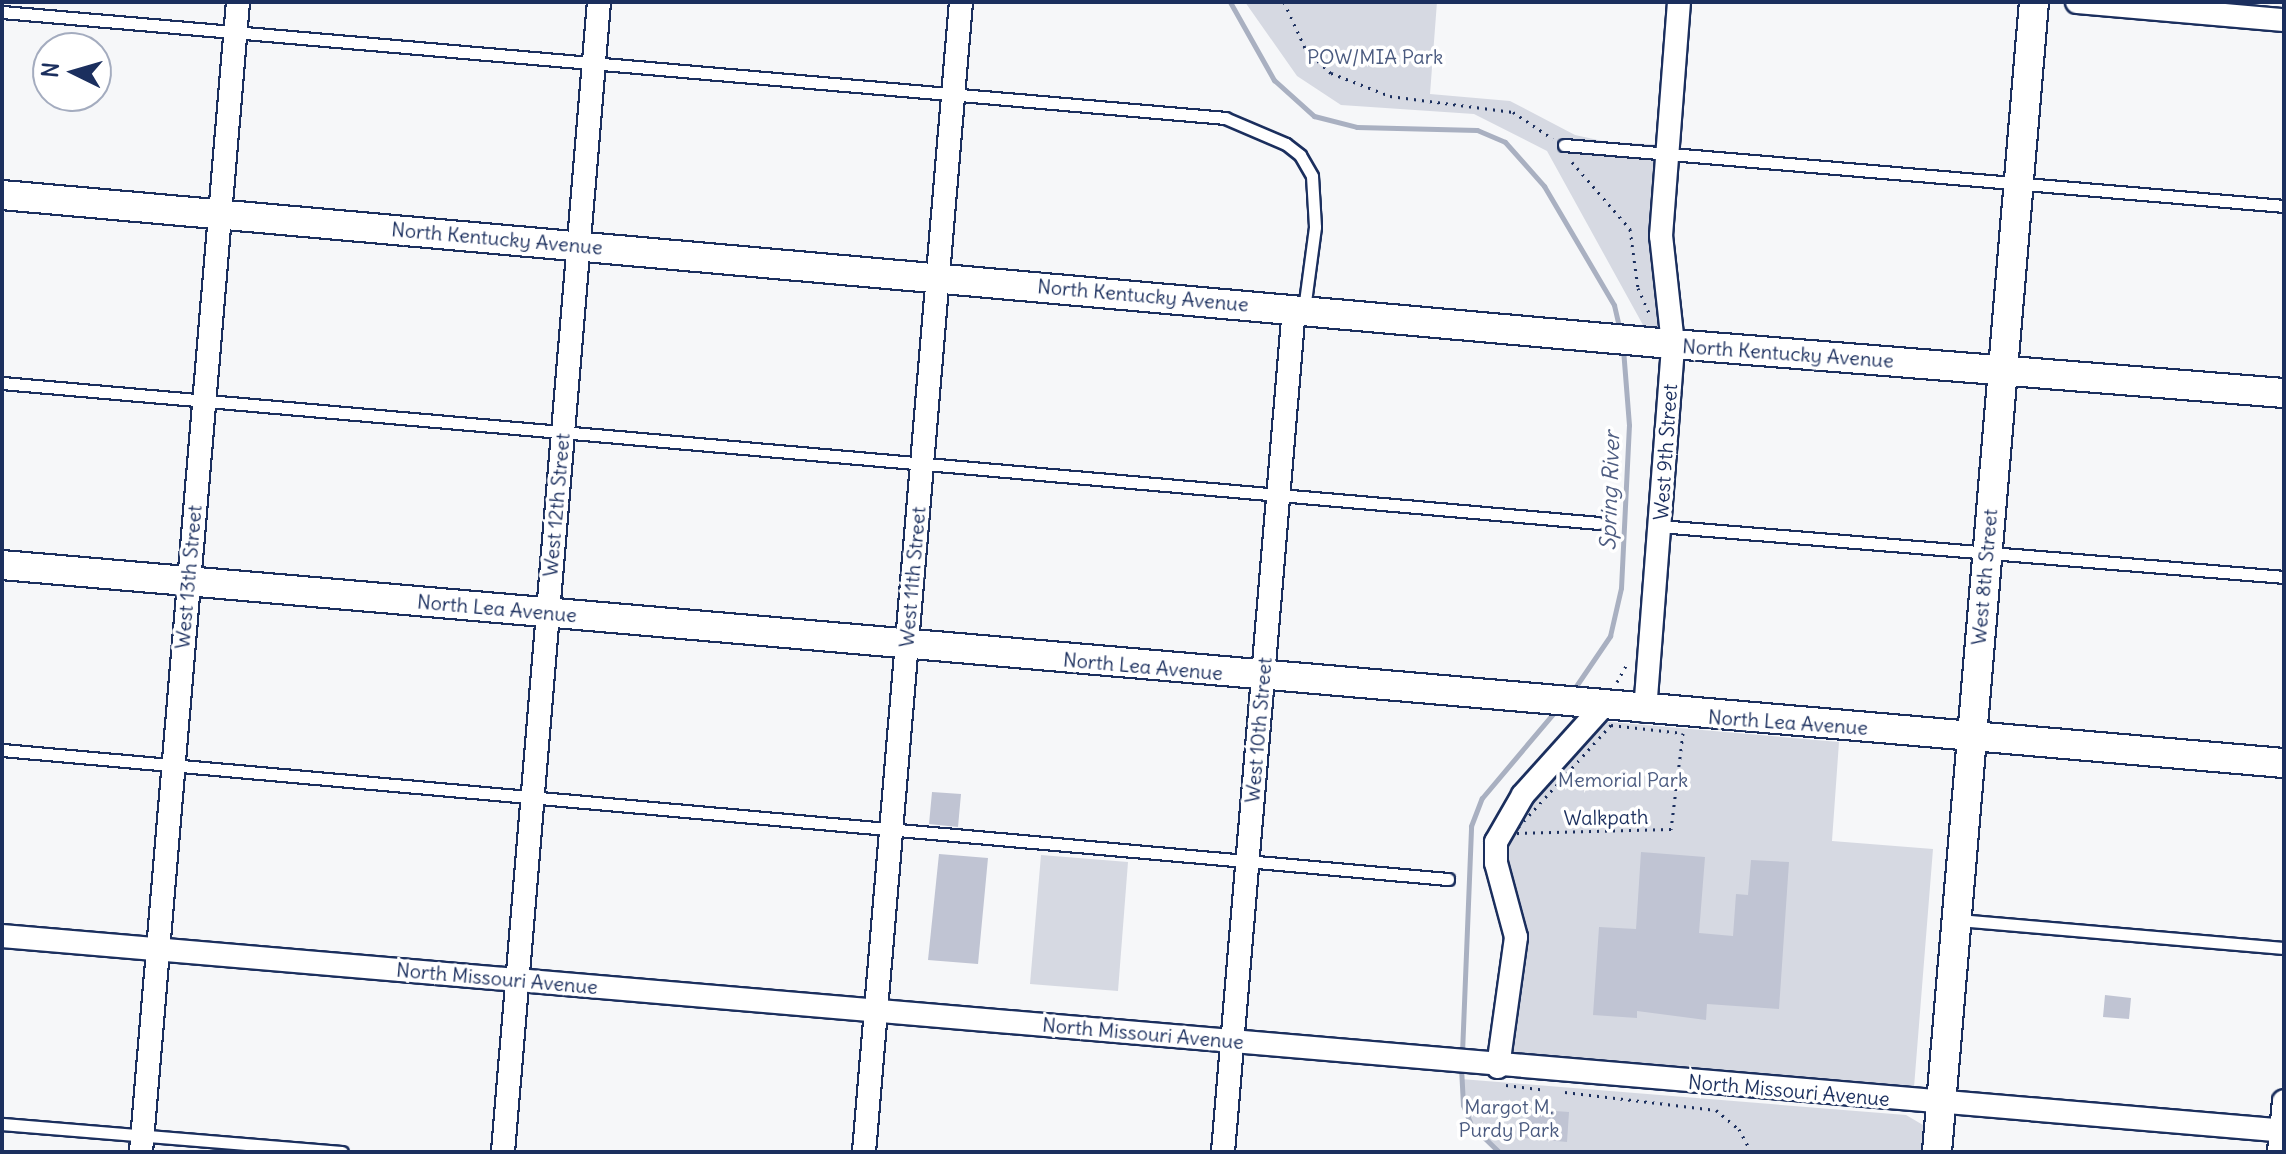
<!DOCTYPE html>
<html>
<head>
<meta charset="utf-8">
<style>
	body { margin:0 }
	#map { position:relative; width:2286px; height:1154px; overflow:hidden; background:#f6f7f9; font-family:Delius,sans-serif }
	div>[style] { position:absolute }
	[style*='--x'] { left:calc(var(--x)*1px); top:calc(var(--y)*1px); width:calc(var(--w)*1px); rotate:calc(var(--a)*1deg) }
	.green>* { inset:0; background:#d6d9e2 }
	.stream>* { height:5px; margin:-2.5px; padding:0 2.5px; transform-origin:2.5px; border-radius:2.5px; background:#a9b0c1 }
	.building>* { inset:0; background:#c0c4d3 }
	.path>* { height:3px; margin-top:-1.5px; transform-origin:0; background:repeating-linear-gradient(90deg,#1b2f5e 0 2px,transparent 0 8px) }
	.roads { filter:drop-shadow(2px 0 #1b2f5e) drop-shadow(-2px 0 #1b2f5e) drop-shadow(0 2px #1b2f5e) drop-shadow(0 -2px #1b2f5e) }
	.service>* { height:11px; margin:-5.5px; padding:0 5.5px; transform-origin:5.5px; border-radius:5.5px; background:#fff }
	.minor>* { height:22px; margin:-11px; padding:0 11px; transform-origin:11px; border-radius:11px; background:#fff }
	.tertiary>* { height:28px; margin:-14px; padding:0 14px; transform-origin:14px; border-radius:14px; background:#fff }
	span { translate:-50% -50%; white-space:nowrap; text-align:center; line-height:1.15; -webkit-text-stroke:7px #fff; paint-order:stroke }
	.park-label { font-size:20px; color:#4a5a7f }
	.street-label { font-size:20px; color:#1b2f5e }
	.water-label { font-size:22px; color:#4d5c81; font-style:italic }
	.frame { position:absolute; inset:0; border:4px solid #1b2f5e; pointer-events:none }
	.north { position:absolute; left:32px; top:32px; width:80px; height:80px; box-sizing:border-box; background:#fff; border:2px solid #a4acbf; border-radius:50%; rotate:275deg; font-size:22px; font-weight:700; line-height:32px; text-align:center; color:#1b2f5e }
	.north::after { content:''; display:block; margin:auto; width:28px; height:36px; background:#1b2f5e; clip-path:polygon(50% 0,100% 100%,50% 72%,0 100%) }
</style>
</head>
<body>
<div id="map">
	<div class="green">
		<i style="clip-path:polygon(1245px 2px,1437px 2px,1430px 94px,1510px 101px,1575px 135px,1607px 142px,1668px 145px,1672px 323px,1641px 341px,1643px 325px,1547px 151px,1474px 114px,1341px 105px,1297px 76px)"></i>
		<i style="clip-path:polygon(1610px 722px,1839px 742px,1832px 841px,1933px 849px,1913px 1100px,1498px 1067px,1510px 993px,1496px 842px,1592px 723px)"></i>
		<i style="clip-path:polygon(1041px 855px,1128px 862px,1118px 991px,1030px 984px)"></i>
		<i style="clip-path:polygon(1461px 1079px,1906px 1115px,1923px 1125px,1925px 1152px,1499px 1152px,1471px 1125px)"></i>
	</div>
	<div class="stream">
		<i style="--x:1230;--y:2;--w:90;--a:60.6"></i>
		<i style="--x:1274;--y:80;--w:54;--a:42"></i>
		<i style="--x:1314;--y:116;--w:44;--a:14.3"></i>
		<i style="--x:1357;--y:127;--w:120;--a:1.4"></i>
		<i style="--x:1477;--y:130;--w:30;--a:23"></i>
		<i style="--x:1505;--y:142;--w:59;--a:48.4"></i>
		<i style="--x:1544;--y:186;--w:138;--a:59.5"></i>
		<i style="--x:1614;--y:305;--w:27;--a:77"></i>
		<i style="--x:1572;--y:692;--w:68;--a:-55.8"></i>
		<i style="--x:1610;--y:636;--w:49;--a:-77.1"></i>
		<i style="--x:1621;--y:588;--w:163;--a:-87.2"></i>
		<i style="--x:1629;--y:425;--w:77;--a:-94.5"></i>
		<i style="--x:1462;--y:1053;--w:227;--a:-87.7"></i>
		<i style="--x:1471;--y:826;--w:30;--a:-69"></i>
		<i style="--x:1482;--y:798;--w:116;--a:-49.9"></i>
		<i style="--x:1461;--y:1067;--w:38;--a:87"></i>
		<i style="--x:1463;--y:1105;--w:22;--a:68"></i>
		<i style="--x:1471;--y:1125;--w:39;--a:44"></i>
	</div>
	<div class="building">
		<i style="clip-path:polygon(932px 792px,961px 794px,958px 827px,929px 824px)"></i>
		<i style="clip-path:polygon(1641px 852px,1705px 857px,1699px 933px,1733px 936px,1736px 894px,1748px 895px,1751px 860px,1789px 862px,1779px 1009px,1707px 1004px,1706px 1020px,1637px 1011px,1637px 1018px,1593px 1015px,1599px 927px,1636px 929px)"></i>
		<i style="clip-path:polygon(939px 854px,988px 858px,978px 964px,928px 960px)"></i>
		<i style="clip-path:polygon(2105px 995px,2131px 998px,2129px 1019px,2103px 1017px)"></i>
		<i style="clip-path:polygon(1527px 1109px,1569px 1112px,1567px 1142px,1524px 1138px)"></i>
	</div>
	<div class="path">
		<i style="--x:1284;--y:2;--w:53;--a:65.4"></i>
		<i style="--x:1306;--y:50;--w:34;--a:43"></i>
		<i style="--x:1331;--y:73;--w:63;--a:21.3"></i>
		<i style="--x:1390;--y:96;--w:124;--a:7.4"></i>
		<i style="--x:1513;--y:112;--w:48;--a:34"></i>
		<i style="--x:1572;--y:162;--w:89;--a:49.1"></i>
		<i style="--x:1630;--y:229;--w:60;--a:82.3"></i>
		<i style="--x:1638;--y:288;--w:27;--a:66"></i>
		<i style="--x:1617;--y:682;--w:21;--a:-61"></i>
		<i style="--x:1611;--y:725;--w:72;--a:6.3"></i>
		<i style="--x:1683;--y:733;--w:97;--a:97.1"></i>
		<i style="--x:1671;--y:829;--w:158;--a:178.5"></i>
		<i style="--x:1513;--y:833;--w:146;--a:-47.8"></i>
		<i style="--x:1506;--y:1085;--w:39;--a:7"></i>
		<i style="--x:1565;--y:1092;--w:152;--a:6.8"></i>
		<i style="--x:1716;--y:1110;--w:30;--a:40"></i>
		<i style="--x:1739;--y:1129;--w:26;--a:62"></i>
	</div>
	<div class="roads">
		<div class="service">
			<i style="--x:2;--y:12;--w:1228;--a:4.95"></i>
			<i style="--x:1225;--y:118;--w:66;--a:23.1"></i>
			<i style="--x:1286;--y:144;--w:18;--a:38"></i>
			<i style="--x:1300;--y:155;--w:24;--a:60"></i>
			<i style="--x:1312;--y:176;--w:51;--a:86.6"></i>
			<i style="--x:1315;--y:227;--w:83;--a:97.6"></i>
			<i style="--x:1564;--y:145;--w:723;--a:4.84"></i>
			<i style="--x:2;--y:383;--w:1602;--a:5.01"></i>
			<i style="--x:1659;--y:526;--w:627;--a:4.66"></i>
			<i style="--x:2;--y:750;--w:1452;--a:5.1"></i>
			<i style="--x:1958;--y:920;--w:327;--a:4.9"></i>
			<i style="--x:2;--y:1124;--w:341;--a:4.7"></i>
		</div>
		<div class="minor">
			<i style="--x:2077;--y:2;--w:208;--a:5"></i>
			<i style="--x:1645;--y:711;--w:368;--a:-85.6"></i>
			<i style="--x:1673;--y:344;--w:109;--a:-96.3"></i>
			<i style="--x:1661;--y:236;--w:235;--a:-85.6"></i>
			<i style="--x:2;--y:936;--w:2290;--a:4.88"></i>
			<i style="--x:1498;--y:1067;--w:131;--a:-82.1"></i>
			<i style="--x:1516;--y:937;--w:77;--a:-105.1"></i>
			<i style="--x:1496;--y:863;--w:21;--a:-90"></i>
			<i style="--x:1496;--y:842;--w:54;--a:-60.1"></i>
			<i style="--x:1523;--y:795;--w:120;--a:-48"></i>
			<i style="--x:141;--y:1152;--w:1154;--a:-85.18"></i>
			<i style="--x:503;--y:1152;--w:1154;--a:-85.23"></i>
			<i style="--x:864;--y:1152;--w:1154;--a:-85.18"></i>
			<i style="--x:1223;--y:1152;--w:846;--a:-85.19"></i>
			<i style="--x:2279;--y:1152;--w:51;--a:-84.4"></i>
		</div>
		<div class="tertiary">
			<i style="--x:2;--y:195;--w:1678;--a:5.1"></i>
			<i style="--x:1673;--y:344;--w:613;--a:4.59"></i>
			<i style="--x:2;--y:565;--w:2291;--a:4.96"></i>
			<i style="--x:1937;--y:1152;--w:1154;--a:-85.18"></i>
		</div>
	</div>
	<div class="park-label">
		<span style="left:1375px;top:56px">POW/MIA Park</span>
		<span style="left:1623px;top:779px">Memorial Park</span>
		<span style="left:1509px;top:1118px">Margot M.<br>Purdy Park</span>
	</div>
	<div class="street-label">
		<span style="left:497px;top:238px;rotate:5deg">North Kentucky Avenue</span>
		<span style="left:1143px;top:295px;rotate:5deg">North Kentucky Avenue</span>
		<span style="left:1788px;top:353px;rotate:4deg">North Kentucky Avenue</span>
		<span style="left:1665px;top:452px;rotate:-86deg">West 9th Street</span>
		<span style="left:556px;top:505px;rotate:-85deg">West 12th Street</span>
		<span style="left:188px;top:577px;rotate:-85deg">West 13th Street</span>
		<span style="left:912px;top:577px;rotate:-85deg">West 11th Street</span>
		<span style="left:1984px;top:577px;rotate:-85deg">West 8th Street</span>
		<span style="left:497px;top:608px;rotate:5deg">North Lea Avenue</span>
		<span style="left:1143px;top:666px;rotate:5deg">North Lea Avenue</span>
		<span style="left:1788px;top:722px;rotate:4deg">North Lea Avenue</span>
		<span style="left:1258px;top:730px;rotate:-85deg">West 10th Street</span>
		<span style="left:1606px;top:817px;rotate:-1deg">Walkpath</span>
		<span style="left:497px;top:978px;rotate:5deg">North Missouri Avenue</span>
		<span style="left:1143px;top:1033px;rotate:5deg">North Missouri Avenue</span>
		<span style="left:1789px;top:1090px;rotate:5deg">North Missouri Avenue</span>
	</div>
	<div class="water-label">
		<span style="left:1610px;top:491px;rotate:-88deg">Spring River</span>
	</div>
	<div class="frame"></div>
	<div class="north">N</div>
</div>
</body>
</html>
